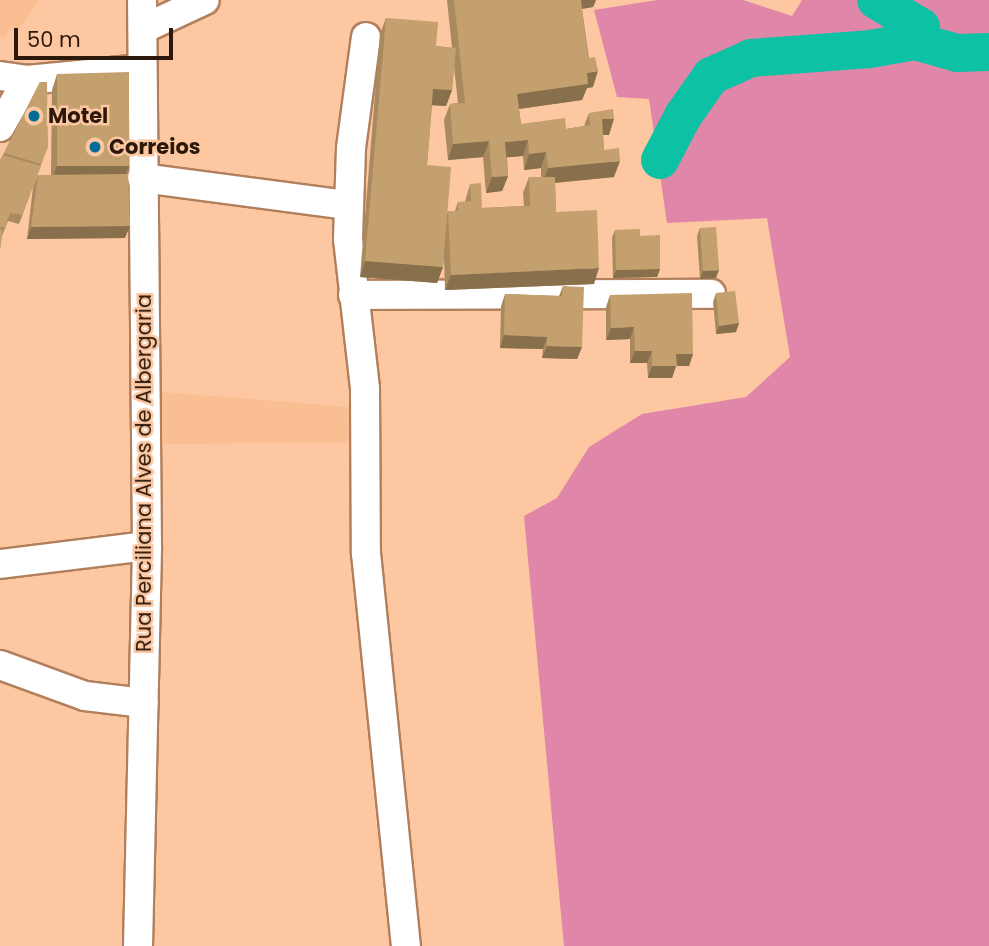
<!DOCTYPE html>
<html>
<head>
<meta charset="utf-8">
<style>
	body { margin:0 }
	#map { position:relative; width:989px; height:946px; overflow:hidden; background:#fcc7a1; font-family:Poppins,sans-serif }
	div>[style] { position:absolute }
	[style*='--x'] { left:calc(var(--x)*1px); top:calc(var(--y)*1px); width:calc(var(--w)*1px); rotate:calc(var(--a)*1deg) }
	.built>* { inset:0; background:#fabe93 }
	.green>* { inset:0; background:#e086a8 }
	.river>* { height:38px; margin:-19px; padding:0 19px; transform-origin:19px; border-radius:19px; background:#0dc1a4 }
	.roads { filter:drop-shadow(2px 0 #b17f5c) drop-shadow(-2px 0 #b17f5c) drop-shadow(0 2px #b17f5c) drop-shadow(0 -2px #b17f5c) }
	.minor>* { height:28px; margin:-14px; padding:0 14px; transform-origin:14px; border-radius:14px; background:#fff }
	.wall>* { inset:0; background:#a88a5e }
	.shaded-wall>* { inset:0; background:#88704c }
	.building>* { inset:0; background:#c3a06d }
	.dots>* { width:19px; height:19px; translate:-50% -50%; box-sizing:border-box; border:4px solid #fcc7a1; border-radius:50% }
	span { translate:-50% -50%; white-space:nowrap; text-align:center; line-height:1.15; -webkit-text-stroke:5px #fcc7a1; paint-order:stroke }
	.poi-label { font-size:21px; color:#2d190b; font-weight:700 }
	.left { translate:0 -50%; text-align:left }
	.street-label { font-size:21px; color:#2d190b }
	.scale { position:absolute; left:14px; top:28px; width:159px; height:32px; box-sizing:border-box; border:4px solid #2d190b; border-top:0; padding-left:9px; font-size:21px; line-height:24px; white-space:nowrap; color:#2d190b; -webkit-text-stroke:5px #fcc7a1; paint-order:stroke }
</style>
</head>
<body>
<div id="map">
	<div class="built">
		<i style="clip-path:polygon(0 0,38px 0,39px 1px,17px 31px,11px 27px,3px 38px,0 36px)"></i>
		<i style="clip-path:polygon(161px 392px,350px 407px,348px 442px,161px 444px)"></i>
	</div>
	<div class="green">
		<i style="clip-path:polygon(657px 0,743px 0,792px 16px,802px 0,989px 0,989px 946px,564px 946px,524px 516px,557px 498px,589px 447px,642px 414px,746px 397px,790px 357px,767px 218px,667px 223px,649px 99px,617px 97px,594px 10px)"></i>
	</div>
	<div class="river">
		<i style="--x:876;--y:0;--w:52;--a:31"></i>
		<i style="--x:921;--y:27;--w:15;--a:113"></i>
		<i style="--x:660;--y:160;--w:50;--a:-62.4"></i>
		<i style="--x:683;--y:116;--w:49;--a:-55"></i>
		<i style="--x:711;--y:76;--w:44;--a:-24.2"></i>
		<i style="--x:751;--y:58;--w:119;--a:-4.3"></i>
		<i style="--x:870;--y:49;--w:46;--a:-10.1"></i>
		<i style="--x:915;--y:41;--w:44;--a:15.9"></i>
		<i style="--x:957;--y:53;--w:32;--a:-2"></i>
	</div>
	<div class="roads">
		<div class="minor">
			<i style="--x:143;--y:29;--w:68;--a:-25.1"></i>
			<i style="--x:366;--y:37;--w:112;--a:97.7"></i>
			<i style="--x:351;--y:148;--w:91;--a:91.9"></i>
			<i style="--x:348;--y:239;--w:151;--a:83.5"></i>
			<i style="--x:365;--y:389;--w:164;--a:89.7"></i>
			<i style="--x:366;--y:553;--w:395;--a:84.2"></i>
			<i style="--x:0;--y:76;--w:27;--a:8"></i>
			<i style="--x:27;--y:80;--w:115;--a:-5.5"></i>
			<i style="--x:0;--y:127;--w:54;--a:-60.1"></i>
			<i style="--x:142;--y:178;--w:207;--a:7.5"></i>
			<i style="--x:353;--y:295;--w:358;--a:-0.2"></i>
			<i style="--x:0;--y:564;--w:148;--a:-7"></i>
			<i style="--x:0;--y:665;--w:90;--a:20"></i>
			<i style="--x:85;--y:696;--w:59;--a:6.8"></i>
			<i style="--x:138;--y:946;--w:400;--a:-88.7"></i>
			<i style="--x:147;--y:546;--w:546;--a:-90.52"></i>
		</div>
	</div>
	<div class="wall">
		<i style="clip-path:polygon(evenodd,447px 0,596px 0,593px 7px,582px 9px,593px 87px,587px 88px,582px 100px,519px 109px,521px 124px,566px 129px,584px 126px,589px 113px,609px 135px,603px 135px,604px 150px,614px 177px,555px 183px,556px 212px,594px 284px,445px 290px,444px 258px,443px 267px,437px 283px,360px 277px,380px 34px,386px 18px,436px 46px,452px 48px,447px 0,454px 67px,458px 103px,450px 104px,444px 120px,448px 160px,483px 157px,486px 193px,502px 191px,508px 176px,507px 157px,523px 156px,524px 170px,541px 168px,541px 177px,529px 177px,523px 193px,524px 206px,482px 208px,470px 184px,465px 202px,458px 202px,455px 211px,448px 211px,447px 214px,427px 165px,432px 105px,446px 106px,452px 90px,454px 67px)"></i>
		<i style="clip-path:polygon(57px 74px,126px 174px,125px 238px,27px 239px,33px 187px,38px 175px,51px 175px,52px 90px)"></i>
		<i style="clip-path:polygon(40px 82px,48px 146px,19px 224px,8px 221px,2px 236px,0 249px,0 160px,3px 155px)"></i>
		<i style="clip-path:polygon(700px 228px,716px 278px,700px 279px,697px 236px)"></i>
		<i style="clip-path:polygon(615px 230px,640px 236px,660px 269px,657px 277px,613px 278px,612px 238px)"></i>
		<i style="clip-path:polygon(563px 286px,582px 347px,577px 359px,542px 358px,543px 349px,500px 348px,501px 306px,505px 294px,559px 296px)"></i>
		<i style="clip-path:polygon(716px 293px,739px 323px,736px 332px,716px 334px,713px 302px)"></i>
		<i style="clip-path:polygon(610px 295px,693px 354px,689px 366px,676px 366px,672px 378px,648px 378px,647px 363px,630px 363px,630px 339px,606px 340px,606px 307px)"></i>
	</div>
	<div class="shaded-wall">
		<i style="clip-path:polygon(578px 0,596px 0,593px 7px,574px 10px)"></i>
		<i style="clip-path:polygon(598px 71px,593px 87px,587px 88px,582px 100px,511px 110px,517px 94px,587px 73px)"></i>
		<i style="clip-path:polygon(433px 89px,452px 90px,446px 106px,427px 105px)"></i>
		<i style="clip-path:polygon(602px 119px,614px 119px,609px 135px,596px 135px)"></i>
		<i style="clip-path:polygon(528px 140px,523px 156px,500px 158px,505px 142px)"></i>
		<i style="clip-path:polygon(489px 141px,483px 157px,448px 160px,453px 144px)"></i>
		<i style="clip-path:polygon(546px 152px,541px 168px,524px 170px,529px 154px)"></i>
		<i style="clip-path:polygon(620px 161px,614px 177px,542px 184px,548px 168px)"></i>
		<i style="clip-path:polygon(57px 166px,129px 166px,123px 182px,51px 182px)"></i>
		<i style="clip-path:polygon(508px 176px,502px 191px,486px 193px,492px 177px)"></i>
		<i style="clip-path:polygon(130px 226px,125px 238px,27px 239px,31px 227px)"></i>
		<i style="clip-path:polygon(365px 261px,443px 267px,437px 283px,360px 277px)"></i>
		<i style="clip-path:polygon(599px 268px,594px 284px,445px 290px,451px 275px)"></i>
		<i style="clip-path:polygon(660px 269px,657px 277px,613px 278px,616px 270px)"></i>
		<i style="clip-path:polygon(719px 270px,716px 278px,700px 279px,703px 271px)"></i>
		<i style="clip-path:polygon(739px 323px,736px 332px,716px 334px,719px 326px)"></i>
		<i style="clip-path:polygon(634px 327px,630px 339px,606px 340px,611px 328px)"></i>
		<i style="clip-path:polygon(504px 335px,547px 337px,543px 349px,500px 348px)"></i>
		<i style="clip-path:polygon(547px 346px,582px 347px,577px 359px,542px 358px)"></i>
		<i style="clip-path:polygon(635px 351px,652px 351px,647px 363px,630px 363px)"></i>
		<i style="clip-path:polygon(676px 354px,693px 354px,689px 366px,676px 366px,672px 378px,648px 378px,652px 366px)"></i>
	</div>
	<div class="building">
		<i style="clip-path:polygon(454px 0,581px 0,588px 58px,595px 57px,598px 71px,587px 73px,588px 84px,517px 94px,521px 124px,565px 118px,566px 129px,590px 125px,589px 113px,613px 109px,614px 119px,602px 119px,604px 150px,619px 148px,620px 161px,548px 168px,546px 152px,529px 154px,528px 140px,505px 142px,508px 176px,492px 177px,489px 141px,453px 144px,450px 104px,465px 103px)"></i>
		<i style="clip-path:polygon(386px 18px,438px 22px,436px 46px,456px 48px,452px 90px,433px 89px,427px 165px,451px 167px,443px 267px,365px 261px)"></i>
		<i style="clip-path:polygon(129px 72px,129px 166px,57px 166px,57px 74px)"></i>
		<i style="clip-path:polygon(40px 82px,47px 82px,48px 146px,41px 164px,4px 153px)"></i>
		<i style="clip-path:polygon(3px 155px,41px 166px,22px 215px,10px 213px,5px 228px,0 227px,0 160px)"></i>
		<i style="clip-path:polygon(128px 174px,130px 226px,31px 227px,38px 175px)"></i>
		<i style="clip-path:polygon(529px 177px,555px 177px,556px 212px,597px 210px,599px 268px,451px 275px,448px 211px,458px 211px,458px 202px,471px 201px,470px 184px,481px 183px,482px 208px,530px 206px)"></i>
		<i style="clip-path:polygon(716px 227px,719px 270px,703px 271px,700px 228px)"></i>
		<i style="clip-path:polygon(0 229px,3px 230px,0 249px)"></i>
		<i style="clip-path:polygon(640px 229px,640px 236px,660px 235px,660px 269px,616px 270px,615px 230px)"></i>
		<i style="clip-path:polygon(563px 286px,584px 287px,582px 347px,547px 346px,547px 337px,504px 335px,505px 294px,562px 296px)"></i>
		<i style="clip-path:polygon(735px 291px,739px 323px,719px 326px,716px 293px)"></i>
		<i style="clip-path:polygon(692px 293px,693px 354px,676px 354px,677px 366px,652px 366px,652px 351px,635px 351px,634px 327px,611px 328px,610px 295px)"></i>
	</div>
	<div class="dots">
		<i style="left:34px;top:116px;background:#026c99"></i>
		<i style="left:95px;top:147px;background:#026c99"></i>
	</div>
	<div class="poi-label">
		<span class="left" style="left:48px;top:116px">Motel</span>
		<span class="left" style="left:109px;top:147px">Correios</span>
	</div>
	<div class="street-label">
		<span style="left:144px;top:473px;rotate:-90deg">Rua Perciliana Alves de Albergaria</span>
	</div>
	<div class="scale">50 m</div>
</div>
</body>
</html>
